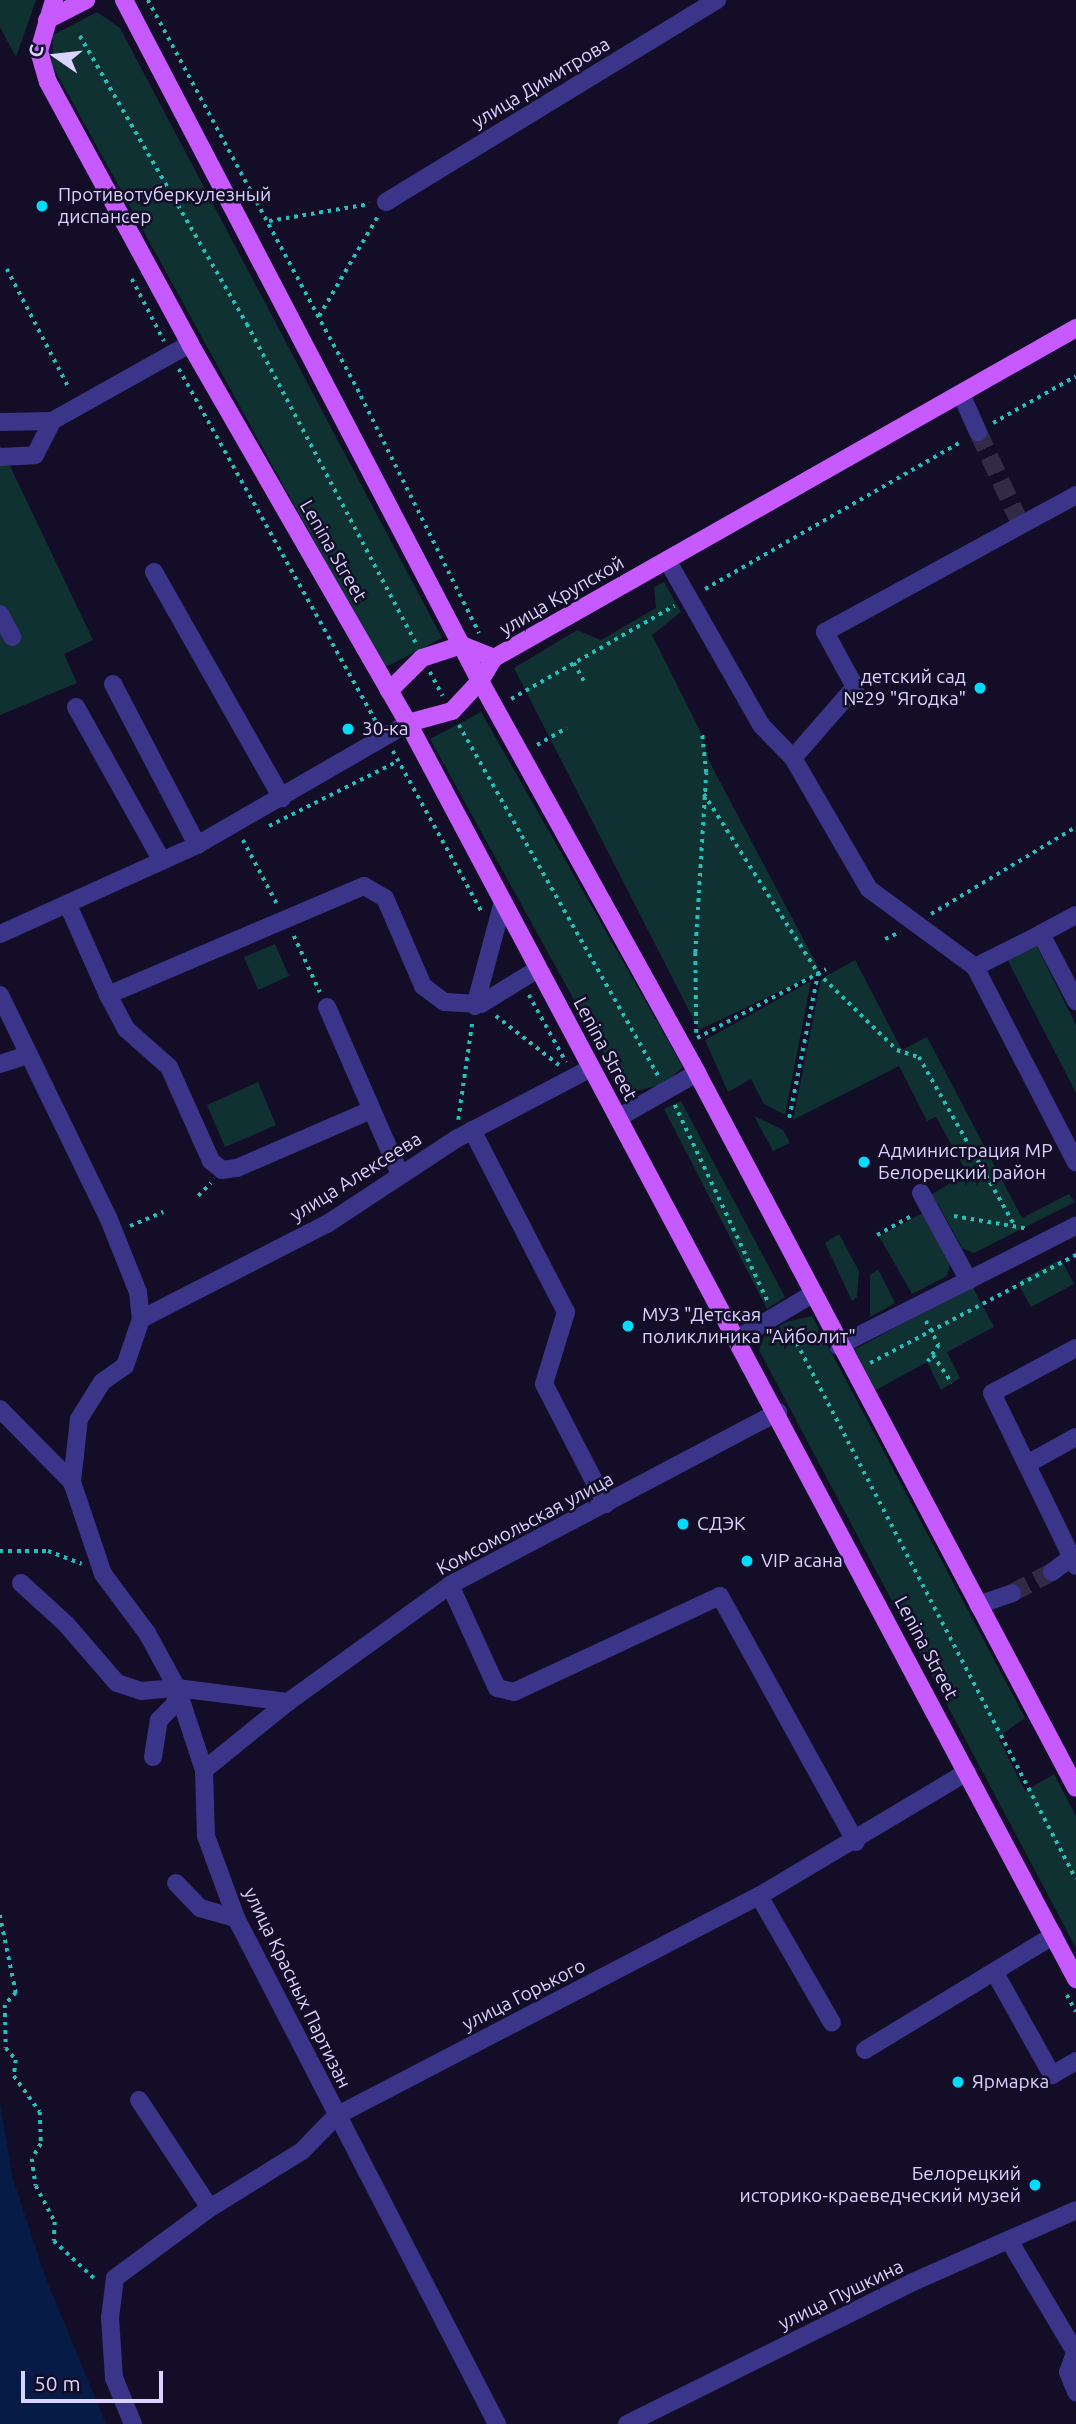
<!DOCTYPE html>
<html>
<head>
<meta charset="utf-8">
<style>
	body { margin:0 }
	#map { position:relative; width:1076px; height:2424px; overflow:hidden; background:#130d27; font-family:Ubuntu,sans-serif }
	div>[style] { position:absolute }
	[style*='--x'] { left:calc(var(--x)*1px); top:calc(var(--y)*1px); width:calc(var(--w)*1px); rotate:calc(var(--a)*1deg) }
	.green>* { inset:0; background:#103131 }
	.water>* { inset:0; background:#061c47 }
	.minor-tunnel>* { height:18px; margin-top:-9px; transform-origin:0; background:repeating-linear-gradient(90deg,#312b47 0 18px,transparent 0 27px) }
	.path>* { height:3.5px; margin-top:-1.75px; transform-origin:0; background:repeating-linear-gradient(90deg,#26c0bc 0 3.5px,transparent 0 8.5px) }
	.minor>* { height:18px; margin:-9px; padding:0 9px; transform-origin:9px; border-radius:9px; background:#3b3589 }
	.major>* { height:18px; margin:-9px; padding:0 9px; transform-origin:9px; border-radius:9px; background:#c75aff }
	.dots>* { width:19px; height:19px; translate:-50% -50%; box-sizing:border-box; border:4px solid #130d27; border-radius:50% }
	span { translate:-50% -50%; white-space:nowrap; text-align:center; line-height:1.15; -webkit-text-stroke:5px #130d27; paint-order:stroke }
	.street-label { font-size:19px; color:#dad3ff }
	.poi-label { font-size:19px; color:#dad3ff }
	.left { translate:0 -50%; text-align:left }
	.right { translate:-100% -50%; text-align:right }
	.north { position:absolute; left:21px; top:21px; width:70px; height:70px; -webkit-text-stroke:5px #130d27; paint-order:stroke; rotate:284deg; font-size:19px; font-weight:700; line-height:28px; text-align:center; color:#dad3ff }
	.north::after { content:''; display:block; margin:auto; width:24px; height:32px; background:#dad3ff; clip-path:polygon(50% 0,100% 100%,50% 72%,0 100%) }
	.scale { position:absolute; left:21px; top:2371px; width:142px; height:32px; box-sizing:border-box; border:4px solid #dad3ff; border-top:0; padding-left:9px; font-size:21px; line-height:24px; white-space:nowrap; color:#dad3ff; -webkit-text-stroke:5px #130d27; paint-order:stroke }
</style>
</head>
<body>
<div id="map">
	<div class="green">
		<i style="clip-path:polygon(0 0,36px 0,16px 57px,0 27px)"></i>
		<i style="clip-path:polygon(97px 12px,120px 28px,442px 638px,384px 668px,52px 65px,53px 35px)"></i>
		<i style="clip-path:polygon(0 445px,93px 640px,64px 654px,77px 683px,0 715px)"></i>
		<i style="clip-path:polygon(664px 582px,681px 612px,652px 635px,702px 735px,709px 761px,818px 967px,818px 973px,699px 1030px,514px 668px,577px 630px,601px 640px,656px 608px,654px 587px)"></i>
		<i style="clip-path:polygon(481px 712px,683px 1067px,663px 1084px,626px 1094px,430px 739px)"></i>
		<i style="clip-path:polygon(1035px 943px,1076px 1025px,1076px 1093px,1007px 959px)"></i>
		<i style="clip-path:polygon(275px 944px,289px 976px,258px 990px,244px 957px)"></i>
		<i style="clip-path:polygon(855px 960px,902px 1050px,927px 1037px,1022px 1218px,1069px 1194px,1075px 1202px,974px 1253px,962px 1248px,938px 1204px,921px 1201px,967px 1173px,936px 1117px,927px 1121px,899px 1066px,793px 1120px,821px 979px)"></i>
		<i style="clip-path:polygon(811px 981px,785px 1115px,764px 1104px,751px 1079px,728px 1092px,705px 1040px)"></i>
		<i style="clip-path:polygon(258px 1082px,276px 1125px,225px 1147px,207px 1105px)"></i>
		<i style="clip-path:polygon(681px 1101px,785px 1297px,767px 1309px,664px 1109px)"></i>
		<i style="clip-path:polygon(754px 1116px,783px 1130px,790px 1143px,773px 1151px)"></i>
		<i style="clip-path:polygon(923px 1213px,950px 1264px,947px 1276px,912px 1294px,879px 1236px)"></i>
		<i style="clip-path:polygon(839px 1234px,859px 1271px,857px 1297px,852px 1301px,825px 1243px)"></i>
		<i style="clip-path:polygon(1061px 1259px,1074px 1284px,1031px 1307px,1017px 1282px)"></i>
		<i style="clip-path:polygon(878px 1269px,895px 1303px,870px 1317px,870px 1275px)"></i>
		<i style="clip-path:polygon(972px 1286px,994px 1327px,947px 1352px,960px 1378px,941px 1390px,927px 1362px,872px 1392px,852px 1351px)"></i>
		<i style="clip-path:polygon(812px 1316px,1025px 1718px,998px 1737px,1025px 1791px,1054px 1774px,1076px 1816px,1076px 1948px,759px 1350px,765px 1334px,786px 1322px)"></i>
	</div>
	<div class="water">
		<i style="clip-path:polygon(0 2104px,13px 2179px,46px 2279px,106px 2424px,0 2424px)"></i>
	</div>
	<div class="minor-tunnel">
		<i style="--x:978;--y:432;--w:102;--a:65.2"></i>
		<i style="--x:1012;--y:1593;--w:45;--a:-27.7"></i>
	</div>
	<div class="path">
		<i style="--x:148;--y:0;--w:450;--a:61.7"></i>
		<i style="--x:361;--y:396;--w:265;--a:63.5"></i>
		<i style="--x:80;--y:36;--w:333;--a:59.9"></i>
		<i style="--x:247;--y:324;--w:361;--a:62.1"></i>
		<i style="--x:269;--y:221;--w:102;--a:-9.6"></i>
		<i style="--x:7;--y:269;--w:136;--a:62.5"></i>
		<i style="--x:132;--y:279;--w:70;--a:62.7"></i>
		<i style="--x:319;--y:316;--w:116;--a:-59.5"></i>
		<i style="--x:179;--y:369;--w:406;--a:60.8"></i>
		<i style="--x:993;--y:423;--w:95;--a:-29.5"></i>
		<i style="--x:705;--y:589;--w:297;--a:-29.9"></i>
		<i style="--x:574;--y:663;--w:23;--a:61"></i>
		<i style="--x:430;--y:672;--w:27;--a:62"></i>
		<i style="--x:511;--y:699;--w:188;--a:-29.7"></i>
		<i style="--x:459;--y:725;--w:405;--a:60.4"></i>
		<i style="--x:537;--y:745;--w:34;--a:-30"></i>
		<i style="--x:393;--y:751;--w:184;--a:61.1"></i>
		<i style="--x:704;--y:794;--w:212;--a:57.5"></i>
		<i style="--x:818;--y:973;--w:110;--a:44.3"></i>
		<i style="--x:897;--y:1050;--w:23;--a:18"></i>
		<i style="--x:919;--y:1057;--w:194;--a:60.4"></i>
		<i style="--x:269;--y:826;--w:144;--a:-26.7"></i>
		<i style="--x:243;--y:840;--w:72;--a:62"></i>
		<i style="--x:931;--y:914;--w:169;--a:-31"></i>
		<i style="--x:294;--y:936;--w:62;--a:65.1"></i>
		<i style="--x:885;--y:939;--w:17;--a:-25"></i>
		<i style="--x:529;--y:995;--w:77;--a:61.1"></i>
		<i style="--x:496;--y:1016;--w:80;--a:37.9"></i>
		<i style="--x:696;--y:1033;--w:80;--a:-90.7"></i>
		<i style="--x:695;--y:953;--w:180;--a:-86.5"></i>
		<i style="--x:706;--y:773;--w:38;--a:-96"></i>
		<i style="--x:697;--y:1038;--w:146;--a:-28.1"></i>
		<i style="--x:675;--y:1105;--w:216;--a:64.7"></i>
		<i style="--x:789;--y:1118;--w:148;--a:-78.7"></i>
		<i style="--x:458;--y:1120;--w:98;--a:-81.8"></i>
		<i style="--x:198;--y:1196;--w:18;--a:-45"></i>
		<i style="--x:954;--y:1216;--w:76;--a:9.8"></i>
		<i style="--x:130;--y:1226;--w:36;--a:-23"></i>
		<i style="--x:877;--y:1235;--w:41;--a:-29.1"></i>
		<i style="--x:926;--y:1321;--w:27;--a:62"></i>
		<i style="--x:939;--y:1345;--w:20;--a:123"></i>
		<i style="--x:789;--y:1328;--w:621;--a:62.49"></i>
		<i style="--x:933;--y:1355;--w:34;--a:56"></i>
		<i style="--x:870;--y:1363;--w:233;--a:-27.7"></i>
		<i style="--x:0;--y:1551;--w:48;--a:0"></i>
		<i style="--x:48;--y:1551;--w:36;--a:21"></i>
		<i style="--x:0;--y:1915;--w:80;--a:78.4"></i>
		<i style="--x:16;--y:1993;--w:16;--a:133"></i>
		<i style="--x:5;--y:2005;--w:43;--a:88.7"></i>
		<i style="--x:6;--y:2048;--w:16;--a:50"></i>
		<i style="--x:16;--y:2060;--w:16;--a:97"></i>
		<i style="--x:14;--y:2076;--w:44;--a:54.2"></i>
		<i style="--x:40;--y:2112;--w:32;--a:88"></i>
		<i style="--x:41;--y:2144;--w:17;--a:121"></i>
		<i style="--x:32;--y:2159;--w:27;--a:82"></i>
		<i style="--x:36;--y:2186;--w:41;--a:62.2"></i>
		<i style="--x:55;--y:2222;--w:19;--a:93"></i>
		<i style="--x:54;--y:2241;--w:59;--a:42.9"></i>
		<i style="--x:1067;--y:1995;--w:19;--a:62"></i>
	</div>
	<div class="minor">
		<i style="--x:386;--y:202;--w:388;--a:-31.4"></i>
		<i style="--x:961;--y:394;--w:42;--a:65.9"></i>
		<i style="--x:0;--y:422;--w:52;--a:-1.1"></i>
		<i style="--x:52;--y:421;--w:158;--a:-29.2"></i>
		<i style="--x:0;--y:457;--w:35;--a:-3"></i>
		<i style="--x:35;--y:455;--w:38;--a:-63"></i>
		<i style="--x:667;--y:560;--w:190;--a:60.3"></i>
		<i style="--x:761;--y:725;--w:46;--a:45.9"></i>
		<i style="--x:793;--y:758;--w:151;--a:59.9"></i>
		<i style="--x:869;--y:889;--w:132;--a:36.3"></i>
		<i style="--x:154;--y:572;--w:260;--a:60.5"></i>
		<i style="--x:0;--y:614;--w:26;--a:62"></i>
		<i style="--x:113;--y:684;--w:182;--a:62.4"></i>
		<i style="--x:76;--y:707;--w:176;--a:60.8"></i>
		<i style="--x:793;--y:758;--w:94;--a:-48.9"></i>
		<i style="--x:855;--y:687;--w:63;--a:-118.6"></i>
		<i style="--x:825;--y:632;--w:286;--a:-28.6"></i>
		<i style="--x:68;--y:905;--w:98;--a:66"></i>
		<i style="--x:108;--y:995;--w:278;--a:-23.1"></i>
		<i style="--x:364;--y:886;--w:24;--a:30"></i>
		<i style="--x:385;--y:898;--w:96;--a:66.6"></i>
		<i style="--x:423;--y:986;--w:26;--a:37"></i>
		<i style="--x:444;--y:1002;--w:37;--a:3"></i>
		<i style="--x:481;--y:1004;--w:67;--a:-31.6"></i>
		<i style="--x:1076;--y:915;--w:40;--a:152"></i>
		<i style="--x:1041;--y:934;--w:76;--a:62.4"></i>
		<i style="--x:0;--y:934;--w:216;--a:-24.3"></i>
		<i style="--x:197;--y:845;--w:244;--a:-30"></i>
		<i style="--x:1041;--y:934;--w:74;--a:153.4"></i>
		<i style="--x:975;--y:967;--w:220;--a:62.7"></i>
		<i style="--x:0;--y:995;--w:247;--a:64.1"></i>
		<i style="--x:108;--y:1217;--w:81;--a:68.2"></i>
		<i style="--x:138;--y:1292;--w:27;--a:84"></i>
		<i style="--x:141;--y:1319;--w:209;--a:-27.1"></i>
		<i style="--x:327;--y:1224;--w:154;--a:-33.4"></i>
		<i style="--x:456;--y:1139;--w:153;--a:-27.7"></i>
		<i style="--x:108;--y:995;--w:38;--a:62"></i>
		<i style="--x:126;--y:1029;--w:57;--a:41.5"></i>
		<i style="--x:169;--y:1067;--w:103;--a:65.9"></i>
		<i style="--x:211;--y:1161;--w:14;--a:39"></i>
		<i style="--x:222;--y:1170;--w:15;--a:-8"></i>
		<i style="--x:237;--y:1168;--w:146;--a:-23.4"></i>
		<i style="--x:475;--y:1006;--w:105;--a:-75"></i>
		<i style="--x:327;--y:1007;--w:182;--a:66.4"></i>
		<i style="--x:0;--y:1064;--w:28;--a:-18"></i>
		<i style="--x:618;--y:1118;--w:91;--a:-29.7"></i>
		<i style="--x:472;--y:1130;--w:205;--a:62.7"></i>
		<i style="--x:566;--y:1312;--w:75;--a:107"></i>
		<i style="--x:544;--y:1384;--w:135;--a:62.7"></i>
		<i style="--x:921;--y:1193;--w:100;--a:61.4"></i>
		<i style="--x:738;--y:1338;--w:85;--a:-30.5"></i>
		<i style="--x:838;--y:1346;--w:267;--a:-26.8"></i>
		<i style="--x:1076;--y:1348;--w:95;--a:151.8"></i>
		<i style="--x:992;--y:1393;--w:192;--a:64.1"></i>
		<i style="--x:0;--y:1409;--w:103;--a:45.4"></i>
		<i style="--x:72;--y:1482;--w:97;--a:71.4"></i>
		<i style="--x:103;--y:1574;--w:74;--a:53.3"></i>
		<i style="--x:147;--y:1633;--w:63;--a:61.4"></i>
		<i style="--x:177;--y:1688;--w:86;--a:71.8"></i>
		<i style="--x:204;--y:1770;--w:66;--a:88.3"></i>
		<i style="--x:206;--y:1836;--w:87;--a:69.9"></i>
		<i style="--x:236;--y:1918;--w:569;--a:62.71"></i>
		<i style="--x:1027;--y:1464;--w:56;--a:-28.9"></i>
		<i style="--x:72;--y:1482;--w:63;--a:-83.7"></i>
		<i style="--x:79;--y:1419;--w:44;--a:-58.1"></i>
		<i style="--x:102;--y:1382;--w:28;--a:-35"></i>
		<i style="--x:125;--y:1366;--w:50;--a:-71.2"></i>
		<i style="--x:1052;--y:1572;--w:30;--a:-37"></i>
		<i style="--x:21;--y:1583;--w:61;--a:42.3"></i>
		<i style="--x:66;--y:1624;--w:78;--a:49.2"></i>
		<i style="--x:117;--y:1683;--w:25;--a:18"></i>
		<i style="--x:141;--y:1691;--w:36;--a:-5"></i>
		<i style="--x:177;--y:1688;--w:112;--a:7.2"></i>
		<i style="--x:450;--y:1585;--w:113;--a:65.5"></i>
		<i style="--x:497;--y:1688;--w:17;--a:13"></i>
		<i style="--x:514;--y:1692;--w:227;--a:-25"></i>
		<i style="--x:720;--y:1596;--w:281;--a:61.1"></i>
		<i style="--x:978;--y:1605;--w:36;--a:-19"></i>
		<i style="--x:153;--y:1757;--w:37;--a:-81"></i>
		<i style="--x:159;--y:1720;--w:23;--a:-45"></i>
		<i style="--x:175;--y:1704;--w:16;--a:-83"></i>
		<i style="--x:204;--y:1770;--w:108;--a:-39"></i>
		<i style="--x:288;--y:1702;--w:200;--a:-35.8"></i>
		<i style="--x:450;--y:1585;--w:371;--a:-27.8"></i>
		<i style="--x:176;--y:1883;--w:35;--a:46"></i>
		<i style="--x:200;--y:1908;--w:37;--a:16"></i>
		<i style="--x:759;--y:1896;--w:146;--a:60.1"></i>
		<i style="--x:995;--y:1973;--w:117;--a:60.8"></i>
		<i style="--x:1052;--y:2075;--w:28;--a:-30"></i>
		<i style="--x:865;--y:2050;--w:221;--a:-31.3"></i>
		<i style="--x:139;--y:2100;--w:129;--a:56.7"></i>
		<i style="--x:1010;--y:2242;--w:129;--a:59.3"></i>
		<i style="--x:1075;--y:2353;--w:20;--a:110"></i>
		<i style="--x:1068;--y:2372;--w:22;--a:68"></i>
		<i style="--x:133;--y:2424;--w:50;--a:-112.4"></i>
		<i style="--x:114;--y:2378;--w:60;--a:-93.8"></i>
		<i style="--x:110;--y:2318;--w:40;--a:-82.9"></i>
		<i style="--x:115;--y:2278;--w:118;--a:-36.4"></i>
		<i style="--x:210;--y:2208;--w:108;--a:-31.8"></i>
		<i style="--x:302;--y:2151;--w:49;--a:-45.8"></i>
		<i style="--x:336;--y:2116;--w:477;--a:-27.5"></i>
		<i style="--x:759;--y:1896;--w:242;--a:-30.8"></i>
		<i style="--x:627;--y:2424;--w:319;--a:-26.4"></i>
		<i style="--x:913;--y:2282;--w:178;--a:-23.8"></i>
	</div>
	<div class="major">
		<i style="--x:54;--y:0;--w:53;--a:106.4"></i>
		<i style="--x:39;--y:51;--w:32;--a:74"></i>
		<i style="--x:48;--y:82;--w:298;--a:61.5"></i>
		<i style="--x:190;--y:344;--w:437;--a:60.1"></i>
		<i style="--x:408;--y:723;--w:1423;--a:61.99"></i>
		<i style="--x:124;--y:0;--w:768;--a:62.4"></i>
		<i style="--x:480;--y:681;--w:448;--a:61"></i>
		<i style="--x:697;--y:1073;--w:809;--a:62.07"></i>
		<i style="--x:47;--y:20;--w:44;--a:-27.1"></i>
		<i style="--x:389;--y:691;--w:47;--a:-45"></i>
		<i style="--x:422;--y:658;--w:42;--a:-18"></i>
		<i style="--x:462;--y:645;--w:35;--a:22"></i>
		<i style="--x:408;--y:723;--w:46;--a:-15.3"></i>
		<i style="--x:452;--y:711;--w:41;--a:-47"></i>
		<i style="--x:480;--y:681;--w:27;--a:-59"></i>
		<i style="--x:494;--y:658;--w:669;--a:-29.55"></i>
	</div>
	<div class="dots">
		<i style="left:42px;top:206px;background:#00dcfe"></i>
		<i style="left:980px;top:688px;background:#00dcfe"></i>
		<i style="left:348px;top:729px;background:#00dcfe"></i>
		<i style="left:864px;top:1162px;background:#00dcfe"></i>
		<i style="left:628px;top:1326px;background:#00dcfe"></i>
		<i style="left:683px;top:1524px;background:#00dcfe"></i>
		<i style="left:747px;top:1561px;background:#00dcfe"></i>
		<i style="left:958px;top:2082px;background:#00dcfe"></i>
		<i style="left:1035px;top:2185px;background:#00dcfe"></i>
	</div>
	<div class="street-label">
		<span style="left:541px;top:83px;rotate:-31deg">улица Димитрова</span>
		<span style="left:333px;top:551px;rotate:60deg">Lenina Street</span>
		<span style="left:562px;top:596px;rotate:-30deg">улица Крупской</span>
		<span style="left:605px;top:1049px;rotate:62deg">Lenina Street</span>
		<span style="left:356px;top:1177px;rotate:-32deg">улица Алексеева</span>
		<span style="left:525px;top:1524px;rotate:-28deg">Комсомольская улица</span>
		<span style="left:926px;top:1648px;rotate:62deg">Lenina Street</span>
		<span style="left:297px;top:1988px;rotate:64deg">улица Красных Партизан</span>
		<span style="left:524px;top:1995px;rotate:-27deg">улица Горького</span>
		<span style="left:841px;top:2295px;rotate:-26deg">улица Пушкина</span>
	</div>
	<div class="poi-label">
		<span class="left" style="left:58px;top:206px">Противотуберкулезный<br>диспансер</span>
		<span class="right" style="left:966px;top:688px">детский сад<br>№29 "Ягодка"</span>
		<span class="left" style="left:362px;top:729px">30-ка</span>
		<span class="left" style="left:878px;top:1162px">Администрация МР<br>Белорецкий район</span>
		<span class="left" style="left:642px;top:1326px">МУЗ "Детская<br>поликлиника "Айболит"</span>
		<span class="left" style="left:697px;top:1524px">СДЭК</span>
		<span class="left" style="left:761px;top:1561px">VIP асана</span>
		<span class="left" style="left:972px;top:2082px">Ярмарка</span>
		<span class="right" style="left:1021px;top:2185px">Белорецкий<br>историко-краеведческий музей</span>
	</div>
	<div class="north">С</div>
	<div class="scale">50 m</div>
</div>
</body>
</html>
